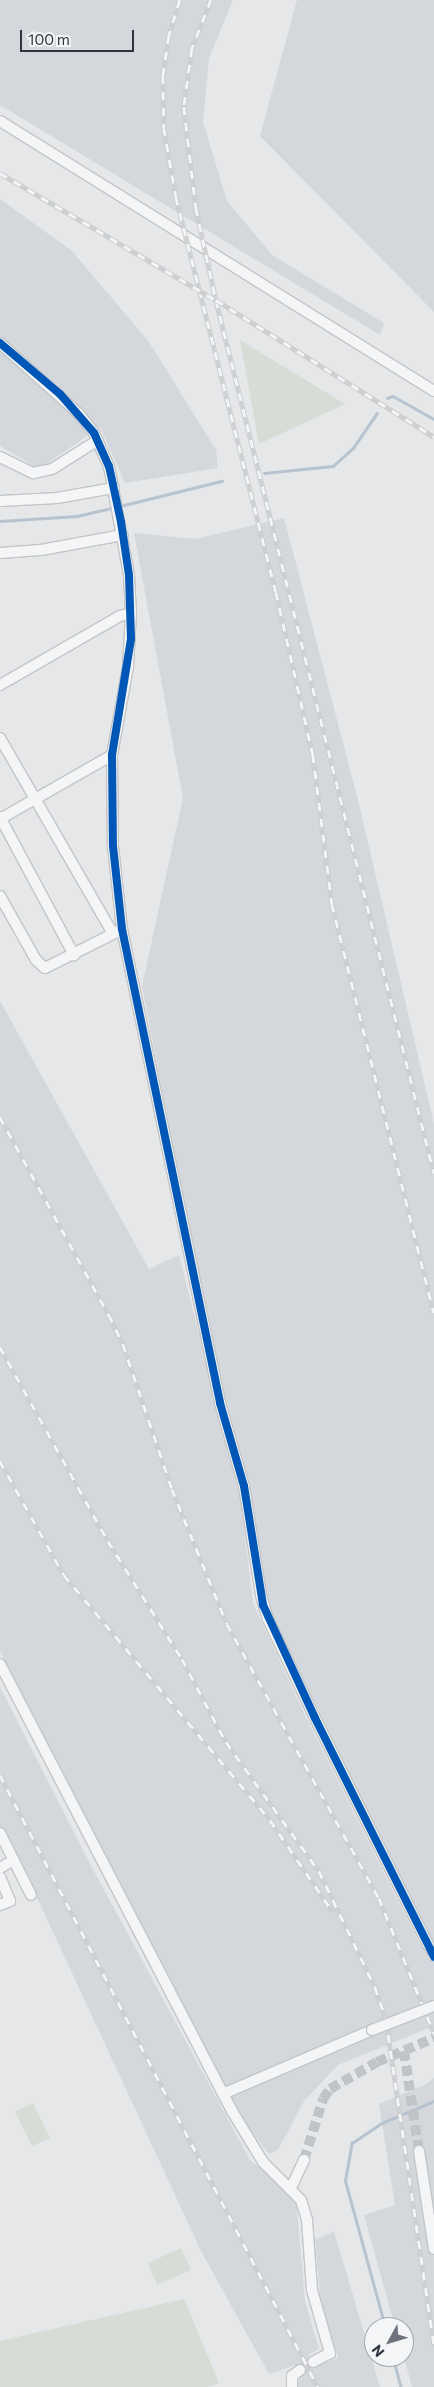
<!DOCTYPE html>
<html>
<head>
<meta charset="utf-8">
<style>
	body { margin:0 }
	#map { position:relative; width:434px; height:2387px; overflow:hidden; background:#e5e7e9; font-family:Commissioner,sans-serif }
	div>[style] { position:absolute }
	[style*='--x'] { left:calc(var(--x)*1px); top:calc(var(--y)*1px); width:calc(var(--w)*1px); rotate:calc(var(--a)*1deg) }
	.built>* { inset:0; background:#d4d7dc }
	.green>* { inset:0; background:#d6dcd6 }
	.stream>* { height:2.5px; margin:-1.25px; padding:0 1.25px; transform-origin:1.25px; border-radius:1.25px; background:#b7c4d0 }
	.minor-tunnel>* { height:10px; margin-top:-5px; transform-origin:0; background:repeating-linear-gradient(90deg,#c0c3c7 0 10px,transparent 0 15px) }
	.roads { filter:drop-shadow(1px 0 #c3c5c7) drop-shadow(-1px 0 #c3c5c7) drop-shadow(0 1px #c3c5c7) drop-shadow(0 -1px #c3c5c7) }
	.minor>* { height:10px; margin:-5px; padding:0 5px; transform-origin:5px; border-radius:5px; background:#f4f5f6 }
	.rail>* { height:4.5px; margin-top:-2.25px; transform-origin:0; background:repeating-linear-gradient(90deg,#f3f5f7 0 8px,#cdcfd1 0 16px); box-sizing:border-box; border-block:1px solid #cdcfd1 }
	.bridges { filter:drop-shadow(1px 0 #c3c5c7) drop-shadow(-1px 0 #c3c5c7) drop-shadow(0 1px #c3c5c7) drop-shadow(0 -1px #c3c5c7) }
	.minor-bridge>* { height:10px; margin:-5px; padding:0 5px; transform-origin:5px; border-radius:5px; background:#f4f5f6 }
	.cycleway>* { height:8px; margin:-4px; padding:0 4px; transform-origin:4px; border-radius:4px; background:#0057b8 }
	span { translate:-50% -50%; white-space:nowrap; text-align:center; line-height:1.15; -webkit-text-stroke:4px #f3f5f7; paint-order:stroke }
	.north { position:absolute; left:364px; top:2317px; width:50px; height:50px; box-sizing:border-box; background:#f3f5f7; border:1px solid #a4a8ae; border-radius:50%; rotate:231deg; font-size:14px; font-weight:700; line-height:20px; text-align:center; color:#2d3541 }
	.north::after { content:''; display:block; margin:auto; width:18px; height:22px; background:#6d737c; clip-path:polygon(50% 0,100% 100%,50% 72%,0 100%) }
	.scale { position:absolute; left:20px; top:30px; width:114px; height:22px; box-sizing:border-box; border:2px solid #2d3541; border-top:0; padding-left:6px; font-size:15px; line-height:18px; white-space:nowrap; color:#2d3541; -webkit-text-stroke:4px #f3f5f7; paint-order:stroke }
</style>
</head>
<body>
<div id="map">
	<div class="built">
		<i style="clip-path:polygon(0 0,233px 0,209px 58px,203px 122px,227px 201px,272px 255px,384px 323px,380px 335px,0 105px)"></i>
		<i style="clip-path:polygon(297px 0,434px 0,434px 312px,260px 136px)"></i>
		<i style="clip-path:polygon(0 199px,72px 251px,149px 342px,216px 450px,218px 468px,125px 483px,100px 427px,39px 469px,0 446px)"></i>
		<i style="clip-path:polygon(284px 518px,358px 800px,434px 1124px,434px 2026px,338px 2065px,304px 2101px,278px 2150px,269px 2154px,244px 2122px,0 1651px,0 1001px,149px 1269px,179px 1255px,241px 1501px,253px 1603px,302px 1709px,420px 1945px,433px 1942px,397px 1874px,267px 1603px,218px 1386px,142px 986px,183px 798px,134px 533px,195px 539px)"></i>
		<i style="clip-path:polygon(0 1687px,89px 1862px,250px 2160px,296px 2198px,305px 2301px,319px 2349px,308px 2355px,315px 2367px,338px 2358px,321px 2305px,315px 2240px,334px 2231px,380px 2387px,296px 2387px,295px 2384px,302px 2377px,295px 2365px,269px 2374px,201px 2251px,40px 1904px,0 1827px)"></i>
		<i style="clip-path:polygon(434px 2078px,434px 2387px,412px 2387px,404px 2357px,404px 2327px,395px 2327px,364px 2215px,395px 2205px,379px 2104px,426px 2084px)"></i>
	</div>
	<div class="green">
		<i style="clip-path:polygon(240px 340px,345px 404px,259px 444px)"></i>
		<i style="clip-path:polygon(33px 2103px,50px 2138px,32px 2146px,15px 2112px)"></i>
		<i style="clip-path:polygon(181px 2248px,191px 2270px,157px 2285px,148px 2263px)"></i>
		<i style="clip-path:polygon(184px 2299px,219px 2383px,208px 2387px,0 2387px,0 2341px)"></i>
	</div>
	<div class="stream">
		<i style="--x:387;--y:398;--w:6;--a:-18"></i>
		<i style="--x:393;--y:396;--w:47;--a:29.3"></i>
		<i style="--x:264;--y:473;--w:69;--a:-5.8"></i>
		<i style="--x:333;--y:466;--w:27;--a:-42"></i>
		<i style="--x:353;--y:448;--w:42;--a:-55.6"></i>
		<i style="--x:120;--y:506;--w:105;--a:-13.8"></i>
		<i style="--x:0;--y:521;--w:77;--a:-3.7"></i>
		<i style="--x:77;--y:516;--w:39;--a:-13"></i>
		<i style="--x:385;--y:2327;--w:151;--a:-105.3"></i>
		<i style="--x:345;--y:2181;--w:39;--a:-80"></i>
		<i style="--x:352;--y:2143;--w:36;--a:-34"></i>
		<i style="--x:382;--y:2123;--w:56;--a:-22.9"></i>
		<i style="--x:393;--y:2357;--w:31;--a:75"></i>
	</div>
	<div class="minor-tunnel">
		<i style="--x:428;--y:1945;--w:13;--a:63"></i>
		<i style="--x:404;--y:2051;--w:101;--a:81.5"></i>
		<i style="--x:304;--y:2160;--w:64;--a:-72.7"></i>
		<i style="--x:323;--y:2099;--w:12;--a:-55"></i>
		<i style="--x:330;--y:2089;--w:54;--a:-29.9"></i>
		<i style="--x:377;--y:2062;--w:62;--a:-22.8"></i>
		<i style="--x:300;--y:2370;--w:15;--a:-32"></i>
	</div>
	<div class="roads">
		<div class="minor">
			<i style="--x:0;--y:121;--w:511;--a:31.89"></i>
			<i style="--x:0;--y:343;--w:105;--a:41.9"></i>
			<i style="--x:78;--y:413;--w:26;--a:51"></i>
			<i style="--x:94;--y:433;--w:36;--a:66"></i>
			<i style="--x:109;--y:466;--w:111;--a:79.6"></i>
			<i style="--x:129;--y:575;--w:38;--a:87"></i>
			<i style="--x:131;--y:613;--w:54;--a:93.2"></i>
			<i style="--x:128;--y:667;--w:89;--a:100.3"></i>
			<i style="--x:112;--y:755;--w:91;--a:89.4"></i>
			<i style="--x:113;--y:846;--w:83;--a:83.8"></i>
			<i style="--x:122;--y:929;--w:484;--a:78.3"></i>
			<i style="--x:220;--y:1403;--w:86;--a:73.9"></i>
			<i style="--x:244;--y:1486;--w:110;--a:81.1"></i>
			<i style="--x:261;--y:1595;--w:25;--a:74"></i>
			<i style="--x:268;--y:1619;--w:110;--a:64.6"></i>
			<i style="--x:315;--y:1718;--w:254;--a:63.5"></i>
			<i style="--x:0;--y:457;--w:37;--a:26"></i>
			<i style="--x:33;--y:473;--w:19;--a:-12"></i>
			<i style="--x:52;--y:469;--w:54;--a:-32.2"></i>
			<i style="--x:0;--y:501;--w:57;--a:-3"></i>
			<i style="--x:57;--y:498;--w:58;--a:-10"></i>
			<i style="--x:0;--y:553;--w:41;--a:-4.2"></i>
			<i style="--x:41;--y:550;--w:83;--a:-10.4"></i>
			<i style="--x:0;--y:685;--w:138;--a:-29.9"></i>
			<i style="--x:120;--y:616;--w:11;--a:-15"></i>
			<i style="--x:0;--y:738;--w:226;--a:60"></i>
			<i style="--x:0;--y:817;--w:157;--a:61.8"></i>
			<i style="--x:0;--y:819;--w:129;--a:-29.7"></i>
			<i style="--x:0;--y:896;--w:73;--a:60.6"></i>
			<i style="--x:36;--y:960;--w:12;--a:42"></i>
			<i style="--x:45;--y:968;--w:83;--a:-26.6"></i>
			<i style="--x:0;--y:1664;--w:504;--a:62.57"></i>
			<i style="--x:232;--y:2111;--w:60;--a:58.7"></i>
			<i style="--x:263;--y:2162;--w:54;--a:45"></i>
			<i style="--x:301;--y:2200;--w:21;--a:73"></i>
			<i style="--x:307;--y:2220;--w:70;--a:85.9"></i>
			<i style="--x:312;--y:2290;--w:66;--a:74.1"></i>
			<i style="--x:330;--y:2353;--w:19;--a:152"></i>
			<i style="--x:0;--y:1833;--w:69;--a:63.4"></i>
			<i style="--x:0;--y:1868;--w:16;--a:-30"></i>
			<i style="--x:0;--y:1877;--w:26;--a:67"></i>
			<i style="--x:10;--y:1901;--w:11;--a:158"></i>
			<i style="--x:223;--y:2094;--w:162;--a:-23.2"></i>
			<i style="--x:419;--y:2151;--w:99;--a:81.3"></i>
			<i style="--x:291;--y:2188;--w:31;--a:-65"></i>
			<i style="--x:292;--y:2387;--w:11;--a:-90"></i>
			<i style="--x:292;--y:2376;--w:10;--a:-37"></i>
		</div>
	</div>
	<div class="rail">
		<i style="--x:180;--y:0;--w:38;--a:107"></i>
		<i style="--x:169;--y:36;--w:40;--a:98.5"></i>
		<i style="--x:163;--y:76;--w:52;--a:88.9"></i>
		<i style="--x:164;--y:128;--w:70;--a:80.1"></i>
		<i style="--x:176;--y:197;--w:407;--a:75.8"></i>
		<i style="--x:276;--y:592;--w:167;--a:77.2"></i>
		<i style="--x:313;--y:755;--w:150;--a:82.7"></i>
		<i style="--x:332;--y:904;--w:421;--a:76"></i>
		<i style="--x:211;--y:0;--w:53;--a:111.2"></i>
		<i style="--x:192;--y:49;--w:59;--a:97.9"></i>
		<i style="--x:184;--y:107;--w:102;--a:83.2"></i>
		<i style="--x:196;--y:208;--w:94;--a:77.7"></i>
		<i style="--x:216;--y:300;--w:900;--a:75.98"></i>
		<i style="--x:0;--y:173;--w:251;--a:30.5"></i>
		<i style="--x:216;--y:300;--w:257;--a:32.1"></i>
		<i style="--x:0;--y:1117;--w:226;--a:61.2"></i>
		<i style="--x:109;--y:1315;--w:32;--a:64"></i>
		<i style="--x:123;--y:1344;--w:153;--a:71.3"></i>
		<i style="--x:172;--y:1489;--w:146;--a:67.8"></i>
		<i style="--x:227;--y:1624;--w:313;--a:61"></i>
		<i style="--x:379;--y:1898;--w:146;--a:67.8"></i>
		<i style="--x:0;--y:1347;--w:222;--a:60.9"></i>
		<i style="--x:108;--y:1541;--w:139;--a:57.9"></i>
		<i style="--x:182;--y:1659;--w:94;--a:62.1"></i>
		<i style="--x:226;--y:1742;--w:159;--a:54.2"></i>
		<i style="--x:319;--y:1871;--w:129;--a:64.2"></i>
		<i style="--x:375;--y:1987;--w:34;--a:71"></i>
		<i style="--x:386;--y:2019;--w:331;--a:81.6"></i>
		<i style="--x:0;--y:1461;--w:131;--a:60.7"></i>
		<i style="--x:64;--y:1575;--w:320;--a:49.9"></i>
		<i style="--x:270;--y:1820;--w:112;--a:55.6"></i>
		<i style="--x:0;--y:1775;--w:690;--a:62.54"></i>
	</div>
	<div class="bridges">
		<div class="minor-bridge">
			<i style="--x:372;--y:2030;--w:66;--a:-21.2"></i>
		</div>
	</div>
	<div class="cycleway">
		<i style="--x:0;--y:343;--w:79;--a:40.4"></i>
		<i style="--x:60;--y:394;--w:52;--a:48.9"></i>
		<i style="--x:94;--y:433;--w:36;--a:66"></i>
		<i style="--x:109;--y:466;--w:57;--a:77.9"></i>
		<i style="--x:121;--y:522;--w:54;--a:81.4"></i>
		<i style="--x:129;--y:575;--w:64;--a:88.2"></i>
		<i style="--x:131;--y:639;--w:118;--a:99.3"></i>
		<i style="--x:112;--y:755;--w:91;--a:89.4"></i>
		<i style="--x:113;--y:846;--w:83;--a:83.8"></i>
		<i style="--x:122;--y:929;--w:484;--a:78.3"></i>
		<i style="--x:220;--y:1403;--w:86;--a:73.9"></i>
		<i style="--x:244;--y:1486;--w:121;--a:80.9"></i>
		<i style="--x:263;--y:1605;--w:124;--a:65.3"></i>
		<i style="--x:315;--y:1718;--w:267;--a:63.5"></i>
	</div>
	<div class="north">N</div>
	<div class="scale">100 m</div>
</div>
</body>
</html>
